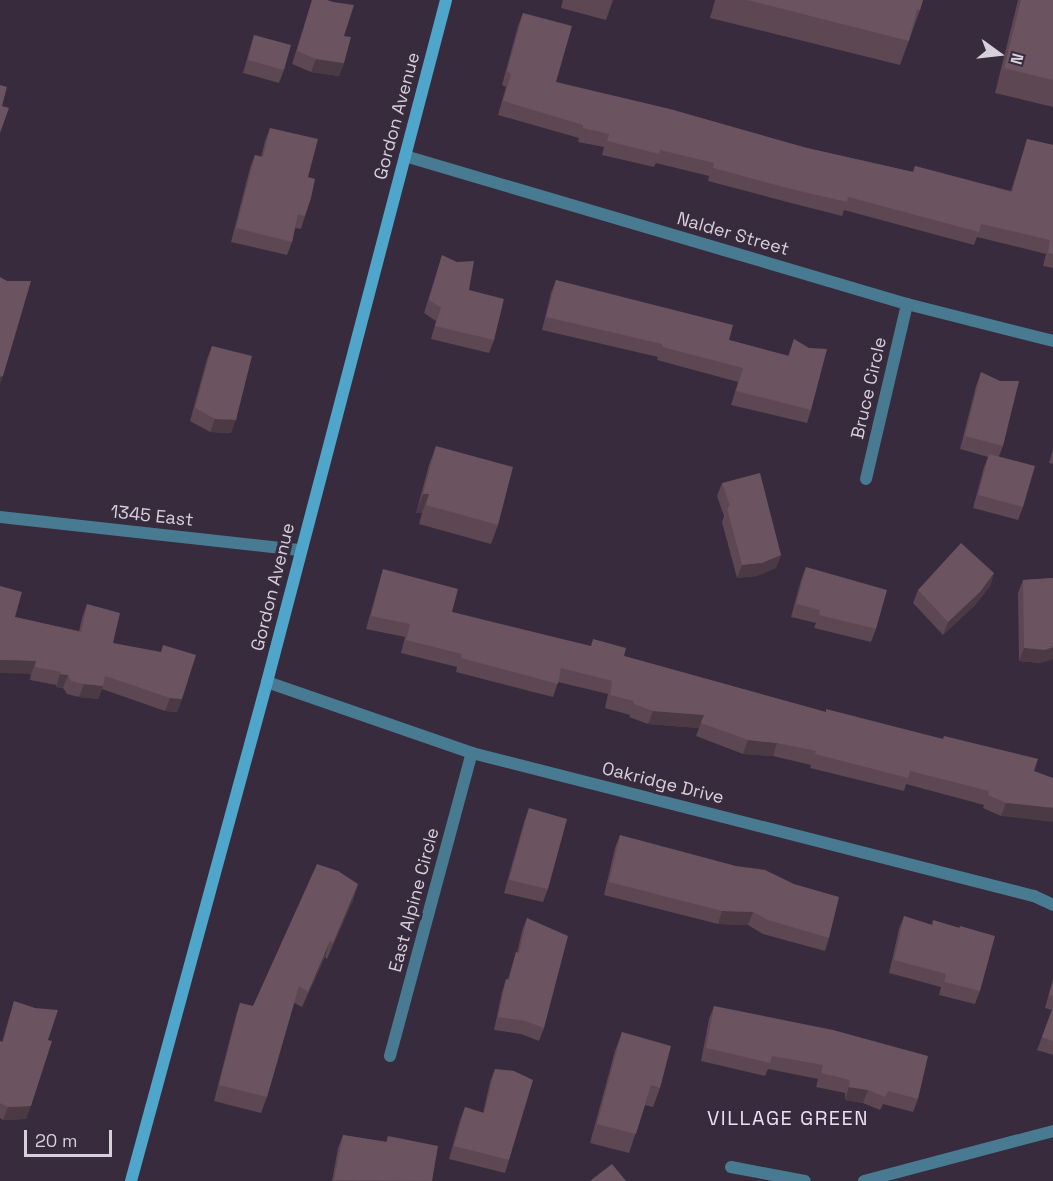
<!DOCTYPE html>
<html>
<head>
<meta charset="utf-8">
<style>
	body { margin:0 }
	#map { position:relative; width:1053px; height:1181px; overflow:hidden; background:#372b3d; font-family:"Space Grotesk",sans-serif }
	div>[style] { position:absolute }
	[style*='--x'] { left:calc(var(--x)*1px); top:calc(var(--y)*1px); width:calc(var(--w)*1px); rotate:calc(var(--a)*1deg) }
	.minor>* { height:12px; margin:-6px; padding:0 6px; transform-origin:6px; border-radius:6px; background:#487b92 }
	.secondary>* { height:12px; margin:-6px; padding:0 6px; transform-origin:6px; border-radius:6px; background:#4fa5ca }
	.wall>* { inset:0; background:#5c4753 }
	.shaded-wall>* { inset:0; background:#4b3a43 }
	.building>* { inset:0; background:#6b5360 }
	span { translate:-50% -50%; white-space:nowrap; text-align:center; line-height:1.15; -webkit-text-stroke:6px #372b3d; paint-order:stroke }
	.street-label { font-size:18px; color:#d7cfda }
	.neighbourhood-label { font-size:20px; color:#eddcf4; letter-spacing:1.5px }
	.north { position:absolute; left:969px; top:24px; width:60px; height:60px; -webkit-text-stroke:4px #372b3d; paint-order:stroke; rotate:105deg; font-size:16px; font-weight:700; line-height:24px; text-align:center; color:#d7cfda }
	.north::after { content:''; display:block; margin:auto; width:21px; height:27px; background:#d7cfda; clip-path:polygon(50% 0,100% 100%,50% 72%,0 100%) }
	.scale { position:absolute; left:24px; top:1130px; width:88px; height:27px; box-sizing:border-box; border:3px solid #d7cfda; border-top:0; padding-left:8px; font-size:18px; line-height:21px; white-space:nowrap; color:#d7cfda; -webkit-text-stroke:4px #372b3d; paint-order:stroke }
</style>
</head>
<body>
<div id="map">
	<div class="minor">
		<i style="--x:405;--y:156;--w:523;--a:16.43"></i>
		<i style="--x:907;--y:304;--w:151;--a:14.2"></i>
		<i style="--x:866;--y:479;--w:180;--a:-76.8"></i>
		<i style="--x:0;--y:517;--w:303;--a:6.3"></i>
		<i style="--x:267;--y:682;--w:217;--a:19.1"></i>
		<i style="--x:472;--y:753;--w:580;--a:14.28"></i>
		<i style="--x:1034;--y:896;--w:21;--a:25"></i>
		<i style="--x:390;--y:1056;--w:314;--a:-74.9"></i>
		<i style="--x:731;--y:1167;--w:75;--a:10.7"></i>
		<i style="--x:864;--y:1181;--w:196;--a:-14.8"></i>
	</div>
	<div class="secondary">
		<i style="--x:131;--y:1181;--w:517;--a:-74.75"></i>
		<i style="--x:267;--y:682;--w:705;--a:-75.29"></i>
	</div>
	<div class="wall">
		<i style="clip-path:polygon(312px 0,344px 63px,339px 76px,311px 72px,292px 64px)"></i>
		<i style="clip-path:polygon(563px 0,613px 0,606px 20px,561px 8px)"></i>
		<i style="clip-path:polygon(715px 0,923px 0,920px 10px,900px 65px,710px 18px)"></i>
		<i style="clip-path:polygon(1018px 0,1053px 0,1053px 107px,995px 93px)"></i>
		<i style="clip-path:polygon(523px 13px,556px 82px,807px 148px,913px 172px,915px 166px,1011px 191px,1027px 139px,1053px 145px,1053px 268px,1043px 266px,1046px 254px,977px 237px,974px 245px,844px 210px,842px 216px,791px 203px,708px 181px,709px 176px,656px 163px,654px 167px,602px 155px,604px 147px,578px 142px,579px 138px,498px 115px,506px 87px,502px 85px,518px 26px)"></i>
		<i style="clip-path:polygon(254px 35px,284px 70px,279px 83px,243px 73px,250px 48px)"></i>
		<i style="clip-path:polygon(270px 128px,308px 177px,305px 216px,301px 229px,295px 228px,292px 242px,287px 255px,231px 242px,250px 168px,255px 155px,261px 157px,265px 141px)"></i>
		<i style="clip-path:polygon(442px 255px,469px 290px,494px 340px,489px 353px,431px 339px,436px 321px,424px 313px)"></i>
		<i style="clip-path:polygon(556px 280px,729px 340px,788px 356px,794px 339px,811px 410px,807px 423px,731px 405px,738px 382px,657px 360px,658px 357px,542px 330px,551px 293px)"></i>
		<i style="clip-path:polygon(212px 346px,231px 433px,210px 432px,190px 421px,207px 359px)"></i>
		<i style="clip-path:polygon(981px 372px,1003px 446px,999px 456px,1023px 507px,1018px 520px,973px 508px,984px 467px,988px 457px,960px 449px,976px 386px)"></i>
		<i style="clip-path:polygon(436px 446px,498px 525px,491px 544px,419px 524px,422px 513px,416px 513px,429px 465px)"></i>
		<i style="clip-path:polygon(1053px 449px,1053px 464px,1049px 463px)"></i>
		<i style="clip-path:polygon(722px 483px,781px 555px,776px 568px,757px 576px,737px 578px,722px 522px,724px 516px,717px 496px)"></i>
		<i style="clip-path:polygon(806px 567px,876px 629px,871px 642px,814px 628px,816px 623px,791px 617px,801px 580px)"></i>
		<i style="clip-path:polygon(383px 569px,452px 612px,624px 656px,825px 712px,943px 739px,1038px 759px,1001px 816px,983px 808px,984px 805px,906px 784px,904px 791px,810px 768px,811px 765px,773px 756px,743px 754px,696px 736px,699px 728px,648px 724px,629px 717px,630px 715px,605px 708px,608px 694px,558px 682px,553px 697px,456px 672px,457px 667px,401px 653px,405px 637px,366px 629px,379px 583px)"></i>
		<i style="clip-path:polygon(994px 573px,990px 586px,975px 605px,943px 635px,913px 603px,918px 590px)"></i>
		<i style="clip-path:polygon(1053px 578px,1053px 659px,1040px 663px,1019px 661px,1018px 593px,1023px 580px)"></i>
		<i style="clip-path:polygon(87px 604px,113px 643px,182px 699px,177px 712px,165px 711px,102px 689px,98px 699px,79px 697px,67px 694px,63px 688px,56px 687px,56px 685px,30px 680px,31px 674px,15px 617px,79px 631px,82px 618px)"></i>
		<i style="clip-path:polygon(529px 808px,548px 889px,543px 902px,504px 893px,524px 822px)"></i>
		<i style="clip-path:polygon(620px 835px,829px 938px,825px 951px,763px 934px,748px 925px,718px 924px,604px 895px,615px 848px)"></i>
		<i style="clip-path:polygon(358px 884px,353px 900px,327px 959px,325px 957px,302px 1007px,294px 1003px,267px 1097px,261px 1113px,214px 1101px,235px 1019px,240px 1003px,253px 1006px)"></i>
		<i style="clip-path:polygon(904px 916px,932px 925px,959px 928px,960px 926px,980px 991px,975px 1004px,939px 995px,941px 987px,889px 973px,899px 929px)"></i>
		<i style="clip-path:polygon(527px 918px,544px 1028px,539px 1041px,521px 1034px,494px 1030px,502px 992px,506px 979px,508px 979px,516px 952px,517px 953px,522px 931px)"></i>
		<i style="clip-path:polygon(1053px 979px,1053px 1055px,1037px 1050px,1052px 1010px,1045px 1008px)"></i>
		<i style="clip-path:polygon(14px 1001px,48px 1040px,26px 1119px,3px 1120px,0 1118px,0 1041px,2px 1042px)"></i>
		<i style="clip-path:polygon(714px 1006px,918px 1099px,913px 1112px,883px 1104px,880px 1110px,863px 1103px,845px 1100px,845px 1093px,816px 1087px,818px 1079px,768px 1069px,765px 1076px,701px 1061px,709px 1019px)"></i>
		<i style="clip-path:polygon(622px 1032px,660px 1088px,653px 1107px,645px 1105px,629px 1153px,590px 1143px,615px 1051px)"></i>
		<i style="clip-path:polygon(495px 1069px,509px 1160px,505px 1173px,449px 1159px,460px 1120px,465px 1107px,483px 1113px,490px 1082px)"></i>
		<i style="clip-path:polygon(343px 1135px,386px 1142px,388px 1136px,432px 1181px,332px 1181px,338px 1148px)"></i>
	</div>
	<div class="shaded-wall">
		<i style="clip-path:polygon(316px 59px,344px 63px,339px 76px,311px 72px)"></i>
		<i style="clip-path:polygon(3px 376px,0 385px,0 377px)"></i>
		<i style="clip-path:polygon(215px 419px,236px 420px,231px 433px,210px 432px)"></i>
		<i style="clip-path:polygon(423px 494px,429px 494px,422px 513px,416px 513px)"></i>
		<i style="clip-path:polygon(781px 555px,776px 568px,757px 576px,737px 578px,742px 565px)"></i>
		<i style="clip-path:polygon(994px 573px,990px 586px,975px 605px,943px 635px,948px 622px)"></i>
		<i style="clip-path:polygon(1053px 647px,1053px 659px,1040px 663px,1019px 661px,1024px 648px)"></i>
		<i style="clip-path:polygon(0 660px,36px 661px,31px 674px,0 673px)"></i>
		<i style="clip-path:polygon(60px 674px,68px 675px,63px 688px,56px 687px)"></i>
		<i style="clip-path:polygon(84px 684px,103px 686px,98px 699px,79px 697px)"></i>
		<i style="clip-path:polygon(170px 698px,182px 699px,177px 712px,165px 711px)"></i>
		<i style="clip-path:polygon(653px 711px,704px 715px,699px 728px,648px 724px)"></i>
		<i style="clip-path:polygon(748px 740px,777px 743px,773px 756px,743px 754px)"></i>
		<i style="clip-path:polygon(1006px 803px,1053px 808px,1053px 822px,1001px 816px)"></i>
		<i style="clip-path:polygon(358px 884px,353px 900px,327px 959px,333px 943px)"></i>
		<i style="clip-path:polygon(722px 911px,753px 912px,748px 925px,718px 924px)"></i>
		<i style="clip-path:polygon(330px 941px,325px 957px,302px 1007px,308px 992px)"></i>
		<i style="clip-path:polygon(849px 1087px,868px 1090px,863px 1103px,845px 1100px)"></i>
		<i style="clip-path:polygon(31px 1106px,26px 1119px,3px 1120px,8px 1107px)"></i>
	</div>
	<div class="building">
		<i style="clip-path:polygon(312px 0,327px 0,333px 2px,354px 5px,344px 36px,351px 37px,344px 63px,316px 59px,297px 51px)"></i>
		<i style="clip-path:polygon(747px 0,923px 0,920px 10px,917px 9px,909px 41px)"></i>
		<i style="clip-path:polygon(1021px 0,1053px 0,1053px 80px,1004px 68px)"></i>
		<i style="clip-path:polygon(523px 13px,572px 26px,556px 82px,670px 109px,807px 148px,913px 172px,915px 166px,1012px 192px,1027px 139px,1053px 145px,1053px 254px,1048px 253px,1050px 240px,981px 224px,979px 232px,848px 197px,847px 202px,795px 190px,713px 168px,714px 163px,660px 150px,659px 154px,607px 141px,609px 134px,583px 128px,583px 125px,503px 101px,511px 74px,507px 71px)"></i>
		<i style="clip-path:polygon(254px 35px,291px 45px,284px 70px,248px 60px)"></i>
		<i style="clip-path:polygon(0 85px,7px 87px,2px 106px,9px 108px,0 133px)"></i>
		<i style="clip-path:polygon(270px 128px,318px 139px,308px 177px,315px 179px,311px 198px,305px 216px,298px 214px,292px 242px,236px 228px,255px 155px,263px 157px)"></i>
		<i style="clip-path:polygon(442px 255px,457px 262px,474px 261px,469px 290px,504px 299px,494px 340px,435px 326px,441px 308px,429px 300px)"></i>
		<i style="clip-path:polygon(0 277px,7px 281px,31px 281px,3px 376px,0 377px)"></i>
		<i style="clip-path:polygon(556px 280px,733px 325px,729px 340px,789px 356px,794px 339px,809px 348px,827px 349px,811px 410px,736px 391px,743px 368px,662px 347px,662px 344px,546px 317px)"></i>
		<i style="clip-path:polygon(212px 346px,252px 356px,236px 420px,215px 419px,195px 408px)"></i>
		<i style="clip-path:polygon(981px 372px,1000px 381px,1019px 381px,1003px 446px,965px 436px)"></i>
		<i style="clip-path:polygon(436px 446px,513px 467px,498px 525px,426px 505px,429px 494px,423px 494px)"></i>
		<i style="clip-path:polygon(989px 454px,1035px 466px,1023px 507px,978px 495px)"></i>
		<i style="clip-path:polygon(760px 473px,781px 555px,762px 563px,742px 565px,727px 508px,730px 506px,722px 483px)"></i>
		<i style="clip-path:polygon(961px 543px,994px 573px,980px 592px,948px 622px,918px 590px)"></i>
		<i style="clip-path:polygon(806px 567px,887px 590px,876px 629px,819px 615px,820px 610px,796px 604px)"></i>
		<i style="clip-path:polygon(383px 569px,458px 589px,452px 612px,591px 646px,593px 639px,626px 648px,624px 656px,826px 712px,826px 709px,943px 739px,944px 736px,1038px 759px,1034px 771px,1053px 778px,1053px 808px,1006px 803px,988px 795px,989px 791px,910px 771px,908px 778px,815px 754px,816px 751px,777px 743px,748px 740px,701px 723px,704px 715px,653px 711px,634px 704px,634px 701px,610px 695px,612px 681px,561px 668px,558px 684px,461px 658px,462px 654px,406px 640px,410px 624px,371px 616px)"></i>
		<i style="clip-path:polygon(1053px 578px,1053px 647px,1045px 650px,1024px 648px,1023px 580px)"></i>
		<i style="clip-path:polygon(0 586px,22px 592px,15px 617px,81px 632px,87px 604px,120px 613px,113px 643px,161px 652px,163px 645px,196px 655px,182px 699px,170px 698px,105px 676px,103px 686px,84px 684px,71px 681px,68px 675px,60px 674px,61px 672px,35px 667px,36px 661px,0 660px)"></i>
		<i style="clip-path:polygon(529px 808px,567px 819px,548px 889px,509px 880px)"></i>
		<i style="clip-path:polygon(620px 835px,736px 866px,765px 870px,794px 884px,839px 897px,829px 938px,768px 920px,753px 912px,722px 911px,609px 882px)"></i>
		<i style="clip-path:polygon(317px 864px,338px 871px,358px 884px,333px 943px,330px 941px,308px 992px,299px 986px,267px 1097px,219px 1085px,240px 1003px,253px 1006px)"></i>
		<i style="clip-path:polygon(904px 916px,932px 925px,933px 920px,960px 928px,960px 926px,995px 936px,980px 991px,944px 982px,946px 974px,894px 960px)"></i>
		<i style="clip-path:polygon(527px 918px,568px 936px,544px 1028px,525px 1021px,498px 1017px,506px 979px,509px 980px,516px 952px,519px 953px)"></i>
		<i style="clip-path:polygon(1053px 982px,1053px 996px,1049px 995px)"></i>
		<i style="clip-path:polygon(14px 1001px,35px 1008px,58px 1010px,48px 1040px,52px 1041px,31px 1106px,8px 1107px,0 1103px,0 1041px,3px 1042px)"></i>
		<i style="clip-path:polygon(714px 1006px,833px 1030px,928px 1056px,918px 1099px,888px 1091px,885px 1097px,868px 1090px,849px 1087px,850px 1080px,821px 1073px,823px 1065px,772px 1056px,770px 1063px,706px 1048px)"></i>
		<i style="clip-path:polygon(1053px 1007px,1053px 1041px,1042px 1037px)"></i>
		<i style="clip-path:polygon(622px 1032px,671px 1046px,660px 1088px,651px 1085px,636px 1134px,597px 1124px)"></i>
		<i style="clip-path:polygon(495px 1069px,514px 1071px,533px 1080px,509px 1160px,454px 1146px,465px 1107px,484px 1113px)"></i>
		<i style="clip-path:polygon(343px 1135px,387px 1142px,388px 1136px,438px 1146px,432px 1181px,334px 1180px)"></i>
		<i style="clip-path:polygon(612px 1164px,626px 1181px,590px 1181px)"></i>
	</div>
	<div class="street-label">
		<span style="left:397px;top:116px;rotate:-75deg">Gordon Avenue</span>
		<span style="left:733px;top:234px;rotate:16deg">Nalder Street</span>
		<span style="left:869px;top:388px;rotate:-77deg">Bruce Circle</span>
		<span style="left:152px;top:516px;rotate:6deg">1345 East</span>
		<span style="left:273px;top:587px;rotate:-76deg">Gordon Avenue</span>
		<span style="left:663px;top:783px;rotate:14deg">Oakridge Drive</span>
		<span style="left:414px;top:900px;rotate:-75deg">East Alpine Circle</span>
	</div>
	<div class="neighbourhood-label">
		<span style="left:788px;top:1118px">VILLAGE GREEN</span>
	</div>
	<div class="north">N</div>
	<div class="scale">20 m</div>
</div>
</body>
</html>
